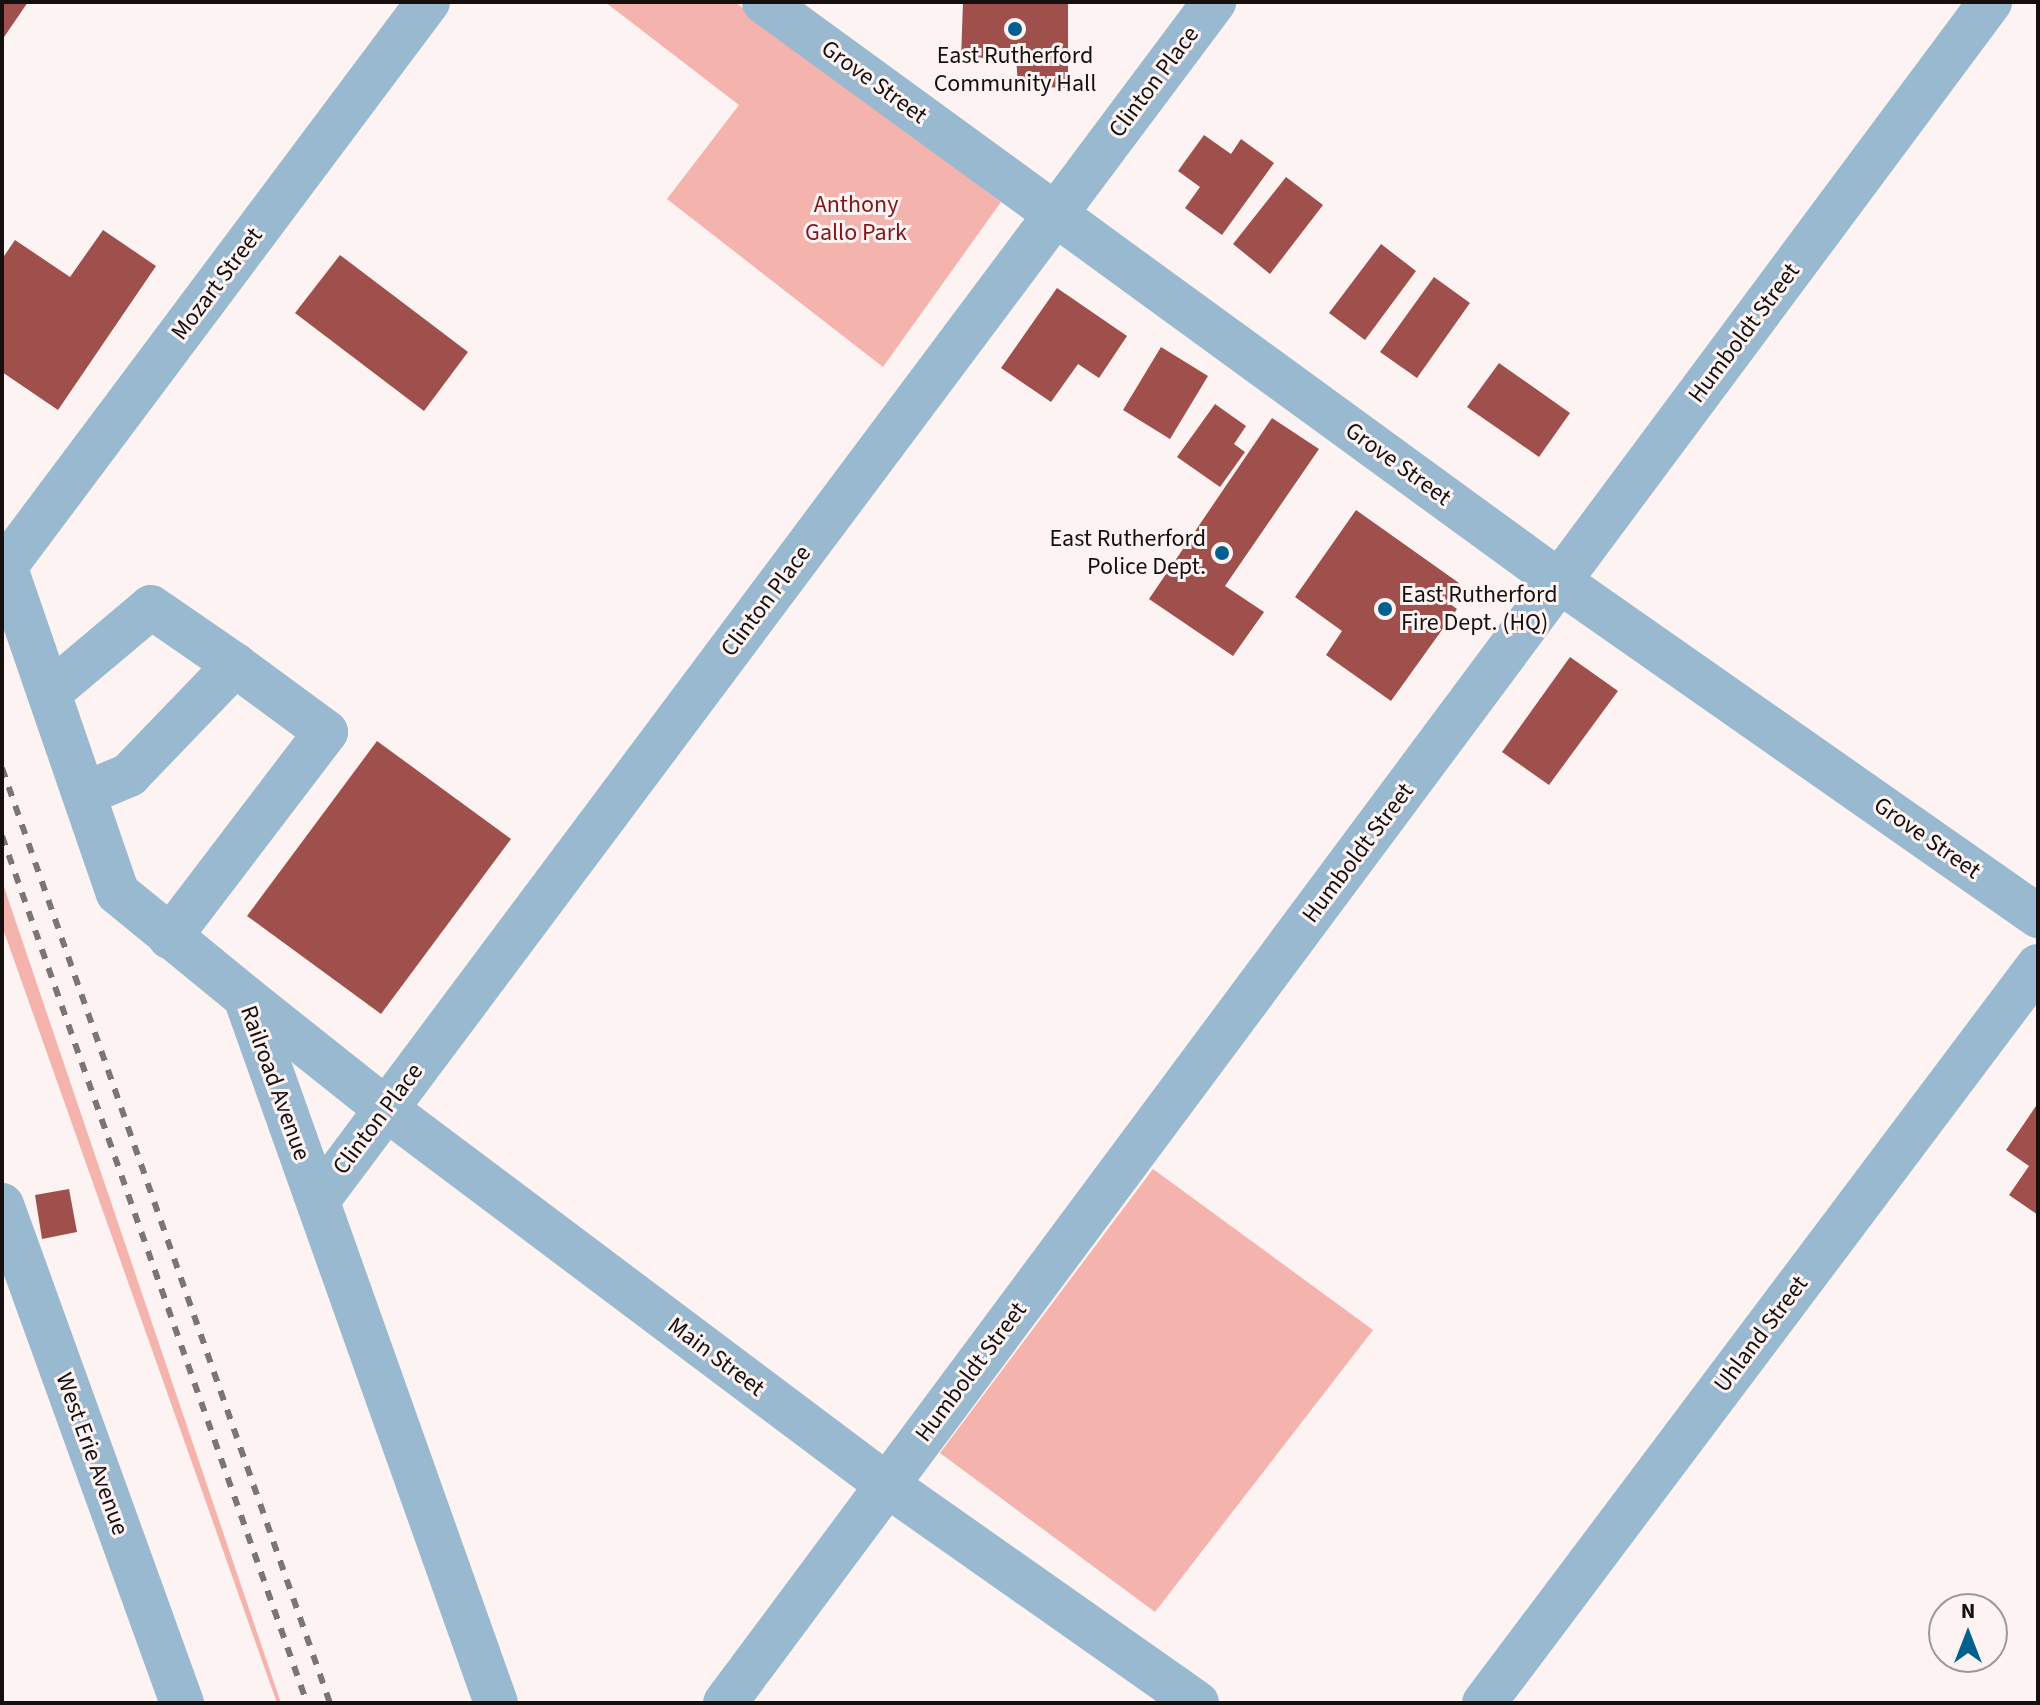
<!DOCTYPE html>
<html>
<head>
<meta charset="utf-8">
<style>
	body { margin:0 }
	#map { position:relative; width:2040px; height:1705px; overflow:hidden; background:#fcf3f2; font-family:"Source Sans 3",sans-serif }
	div>[style] { position:absolute }
	[style*='--x'] { left:calc(var(--x)*1px); top:calc(var(--y)*1px); width:calc(var(--w)*1px); rotate:calc(var(--a)*1deg) }
	.green>* { inset:0; background:#f5b3ad }
	.building>* { inset:0; background:#a0504c }
	.minor>* { height:44px; margin:-22px; padding:0 22px; transform-origin:22px; border-radius:22px; background:#99b9d0 }
	.rail>* { height:6px; margin-top:-3px; transform-origin:0; background:repeating-linear-gradient(90deg,#7d7574 0 10px,transparent 0 20px) }
	.dots>* { width:22px; height:22px; translate:-50% -50%; box-sizing:border-box; border:4px solid #fcf3f2; border-radius:50% }
	span { translate:-50% -50%; white-space:nowrap; text-align:center; line-height:1.15; -webkit-text-stroke:6px #fcf3f2; paint-order:stroke }
	.poi-label { font-size:24px; color:#160f0e }
	.right { translate:-100% -50%; text-align:right }
	.left { translate:0 -50%; text-align:left }
	.street-label { font-size:24px; color:#160f0e }
	.park-label { font-size:24px; color:#7e171c }
	.frame { position:absolute; inset:0; border:4px solid #160f0e; pointer-events:none }
	.north { position:absolute; left:1928px; top:1593px; width:80px; height:80px; box-sizing:border-box; background:#fcf3f2; border:2px solid #a09897; border-radius:50%; rotate:0deg; font-size:22px; font-weight:700; line-height:32px; text-align:center; color:#160f0e }
	.north::after { content:''; display:block; margin:auto; width:28px; height:36px; background:#006190; clip-path:polygon(50% 0,100% 100%,50% 72%,0 100%) }
</style>
</head>
<body>
<div id="map">
	<div class="green">
		<i style="clip-path:polygon(605px 2px,735px 2px,1001px 202px,883px 367px,667px 199px,739px 105px)"></i>
		<i style="clip-path:polygon(2px 882px,2px 881px,281px 1703px,277px 1703px,2px 926px)"></i>
		<i style="clip-path:polygon(1153px 1169px,1373px 1330px,1155px 1612px,940px 1453px)"></i>
	</div>
	<div class="building">
		<i style="clip-path:polygon(2px 2px,28px 2px,2px 40px)"></i>
		<i style="clip-path:polygon(963px 2px,1068px 2px,1068px 88px,1018px 86px,1016px 56px,961px 59px)"></i>
		<i style="clip-path:polygon(1204px 135px,1231px 154px,1241px 139px,1274px 163px,1222px 235px,1185px 208px,1200px 187px,1178px 171px)"></i>
		<i style="clip-path:polygon(1286px 177px,1323px 205px,1270px 274px,1233px 244px)"></i>
		<i style="clip-path:polygon(103px 230px,156px 266px,58px 410px,2px 372px,2px 259px,15px 240px,70px 277px)"></i>
		<i style="clip-path:polygon(1381px 244px,1416px 271px,1365px 340px,1329px 313px)"></i>
		<i style="clip-path:polygon(340px 255px,468px 352px,424px 411px,295px 313px)"></i>
		<i style="clip-path:polygon(1434px 277px,1470px 303px,1417px 378px,1380px 352px)"></i>
		<i style="clip-path:polygon(1057px 288px,1127px 336px,1099px 378px,1078px 364px,1051px 402px,1001px 368px)"></i>
		<i style="clip-path:polygon(1161px 347px,1208px 376px,1170px 439px,1123px 410px)"></i>
		<i style="clip-path:polygon(1499px 363px,1570px 413px,1539px 457px,1467px 407px)"></i>
		<i style="clip-path:polygon(1215px 404px,1246px 426px,1234px 444px,1245px 452px,1220px 487px,1177px 457px)"></i>
		<i style="clip-path:polygon(1272px 418px,1319px 449px,1225px 586px,1264px 612px,1233px 656px,1149px 599px)"></i>
		<i style="clip-path:polygon(1356px 510px,1459px 583px,1446px 601px,1457px 609px,1391px 701px,1326px 655px,1342px 631px,1295px 597px)"></i>
		<i style="clip-path:polygon(1570px 657px,1618px 691px,1549px 785px,1502px 752px)"></i>
		<i style="clip-path:polygon(377px 741px,511px 839px,381px 1014px,247px 916px)"></i>
		<i style="clip-path:polygon(2038px 1103px,2038px 1215px,2009px 1195px,2029px 1166px,2006px 1150px)"></i>
		<i style="clip-path:polygon(69px 1189px,77px 1232px,42px 1239px,35px 1195px)"></i>
	</div>
	<div class="minor">
		<i style="--x:764;--y:2;--w:983;--a:36.07"></i>
		<i style="--x:1559;--y:581;--w:585;--a:34.97"></i>
		<i style="--x:2;--y:557;--w:355;--a:71"></i>
		<i style="--x:118;--y:893;--w:164;--a:39.3"></i>
		<i style="--x:245;--y:997;--w:749;--a:70.43"></i>
		<i style="--x:5;--y:567;--w:706;--a:-53.18"></i>
		<i style="--x:49;--y:693;--w:133;--a:-40.1"></i>
		<i style="--x:151;--y:607;--w:102;--a:34.6"></i>
		<i style="--x:84;--y:794;--w:49;--a:-22.9"></i>
		<i style="--x:129;--y:775;--w:153;--a:-46.1"></i>
		<i style="--x:235;--y:665;--w:113;--a:36.4"></i>
		<i style="--x:326;--y:732;--w:258;--a:127.3"></i>
		<i style="--x:245;--y:997;--w:180;--a:38.5"></i>
		<i style="--x:386;--y:1109;--w:626;--a:36.89"></i>
		<i style="--x:887;--y:1485;--w:379;--a:35.1"></i>
		<i style="--x:319;--y:1199;--w:1495;--a:-53.21"></i>
		<i style="--x:2;--y:1205;--w:530;--a:70.13"></i>
		<i style="--x:725;--y:1703;--w:2120;--a:-53.36"></i>
		<i style="--x:1484;--y:1703;--w:922;--a:-53.07"></i>
	</div>
	<div class="rail">
		<i style="--x:2;--y:768;--w:991;--a:70.67"></i>
		<i style="--x:2;--y:836;--w:919;--a:70.62"></i>
	</div>
	<div class="dots">
		<i style="left:1015px;top:29px;background:#006190"></i>
		<i style="left:1222px;top:553px;background:#006190"></i>
		<i style="left:1385px;top:609px;background:#006190"></i>
	</div>
	<div class="poi-label">
		<span style="left:1015px;top:70px">East Rutherford<br>Community Hall</span>
		<span class="right" style="left:1206px;top:553px">East Rutherford<br>Police Dept.</span>
		<span class="left" style="left:1401px;top:609px">East Rutherford<br>Fire Dept. (HQ)</span>
	</div>
	<div class="street-label">
		<span style="left:874px;top:82px;rotate:36deg">Grove Street</span>
		<span style="left:1154px;top:82px;rotate:-53deg">Clinton Place</span>
		<span style="left:217px;top:284px;rotate:-53deg">Mozart Street</span>
		<span style="left:1744px;top:333px;rotate:-53deg">Humboldt Street</span>
		<span style="left:1398px;top:464px;rotate:36deg">Grove Street</span>
		<span style="left:766px;top:601px;rotate:-53deg">Clinton Place</span>
		<span style="left:1927px;top:838px;rotate:35deg">Grove Street</span>
		<span style="left:1358px;top:853px;rotate:-53deg">Humboldt Street</span>
		<span style="left:275px;top:1083px;rotate:70deg">Railroad Avenue</span>
		<span style="left:378px;top:1119px;rotate:-53deg">Clinton Place</span>
		<span style="left:1761px;top:1334px;rotate:-53deg">Uhland Street</span>
		<span style="left:716px;top:1357px;rotate:37deg">Main Street</span>
		<span style="left:971px;top:1372px;rotate:-53deg">Humboldt Street</span>
		<span style="left:92px;top:1454px;rotate:70deg">West Erie Avenue</span>
	</div>
	<div class="park-label">
		<span style="left:856px;top:219px">Anthony<br>Gallo Park</span>
	</div>
	<div class="frame"></div>
	<div class="north">N</div>
</div>
</body>
</html>
